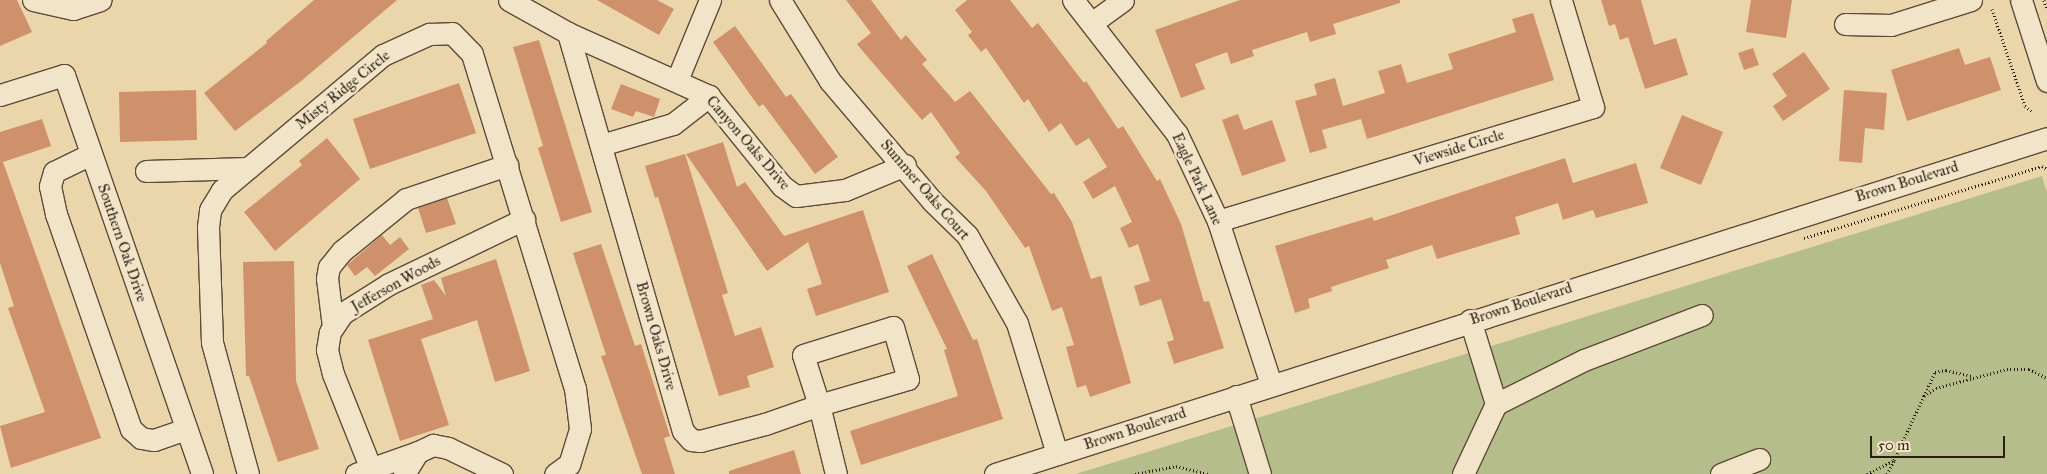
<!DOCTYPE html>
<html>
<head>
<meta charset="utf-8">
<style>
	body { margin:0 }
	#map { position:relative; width:2047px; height:474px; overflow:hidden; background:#ebd6ab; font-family:"IM FELL Great Primer",serif }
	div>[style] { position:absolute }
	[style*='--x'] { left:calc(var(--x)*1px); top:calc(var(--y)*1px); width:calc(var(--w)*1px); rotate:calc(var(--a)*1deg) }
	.green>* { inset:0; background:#b5be8b }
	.building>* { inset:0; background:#cf906c }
	.path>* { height:3px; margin-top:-1.5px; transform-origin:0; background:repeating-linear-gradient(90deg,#2f1c13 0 1px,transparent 0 3.5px) }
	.roads { filter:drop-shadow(1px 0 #5e4a39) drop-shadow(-1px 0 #5e4a39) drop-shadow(0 1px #5e4a39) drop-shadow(0 -1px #5e4a39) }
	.minor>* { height:21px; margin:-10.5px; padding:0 10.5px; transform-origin:10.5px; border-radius:10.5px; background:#f2e4c8 }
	span { translate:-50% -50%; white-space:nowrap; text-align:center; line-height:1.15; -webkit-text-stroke:5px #f2e4c8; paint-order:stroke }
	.street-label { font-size:15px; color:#2f1c13 }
	.scale { position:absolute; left:1870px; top:436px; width:135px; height:22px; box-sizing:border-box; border:2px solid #2f1c13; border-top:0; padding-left:6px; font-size:15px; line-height:18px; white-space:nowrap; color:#2f1c13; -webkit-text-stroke:4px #f2e4c8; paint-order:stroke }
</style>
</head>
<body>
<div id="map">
	<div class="green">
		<i style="clip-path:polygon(2042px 176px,2047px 192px,2047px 474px,1076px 474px)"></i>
	</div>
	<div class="building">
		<i style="clip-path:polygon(0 0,17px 0,32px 32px,0 46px)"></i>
		<i style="clip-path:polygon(314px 0,397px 0,300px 82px,235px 131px,204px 93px,267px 43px,266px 41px)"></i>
		<i style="clip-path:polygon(597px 0,657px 0,674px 9px,659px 35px)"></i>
		<i style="clip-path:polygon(846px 0,871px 0,901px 40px,906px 35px,927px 60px,922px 64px,955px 102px,970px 91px,1051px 194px,1054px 193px,1072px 222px,1091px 279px,1101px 276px,1131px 383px,1090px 397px,1086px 385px,1077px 388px,1066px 347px,1074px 345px,1062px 307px,1052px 311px,1029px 246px,1025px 248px,986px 191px,955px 157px,960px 153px,931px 112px,922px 120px,866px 55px,857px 44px,871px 33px)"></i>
		<i style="clip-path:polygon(967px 0,1010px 0,1032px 28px,1038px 23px,1084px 83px,1086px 81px,1118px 129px,1123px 126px,1157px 181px,1160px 179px,1181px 224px,1204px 302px,1209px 301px,1224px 348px,1174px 364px,1167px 342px,1174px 340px,1161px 299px,1140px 306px,1134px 286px,1150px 281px,1138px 244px,1129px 248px,1120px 228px,1132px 222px,1115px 186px,1093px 199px,1083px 182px,1107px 167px,1089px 138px,1076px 146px,1061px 123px,1049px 132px,1028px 99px,1024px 103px,986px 48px,981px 52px,968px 35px,972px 32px,955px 10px)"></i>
		<i style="clip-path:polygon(1240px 0,1400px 0,1400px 3px,1333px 24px,1336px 34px,1310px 42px,1307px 32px,1252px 50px,1254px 56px,1231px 64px,1227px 52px,1195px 64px,1205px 89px,1181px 98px,1155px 30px)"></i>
		<i style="clip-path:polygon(1601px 0,1641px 0,1654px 45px,1676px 38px,1688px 75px,1645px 89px,1628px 37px,1620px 40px,1615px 24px,1609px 26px)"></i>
		<i style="clip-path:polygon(1751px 0,1792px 0,1786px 38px,1746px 32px)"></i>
		<i style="clip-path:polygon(1533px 13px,1554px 80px,1367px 139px,1361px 119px,1322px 130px,1327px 148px,1310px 153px,1295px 101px,1317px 95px,1314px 84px,1335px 78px,1343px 106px,1385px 93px,1378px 71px,1401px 64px,1407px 83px,1453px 69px,1448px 54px,1516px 32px,1512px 19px)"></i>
		<i style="clip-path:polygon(735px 26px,786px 97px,791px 94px,838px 157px,815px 174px,763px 104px,759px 107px,713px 42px)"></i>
		<i style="clip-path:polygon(539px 40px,592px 212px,561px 222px,538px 148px,543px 146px,513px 47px)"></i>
		<i style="clip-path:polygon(1753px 48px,1759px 65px,1744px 70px,1738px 53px)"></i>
		<i style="clip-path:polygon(1959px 48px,1965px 65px,1990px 57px,2001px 90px,1907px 121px,1891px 70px)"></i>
		<i style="clip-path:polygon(1804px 52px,1830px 89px,1783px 121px,1773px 106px,1787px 96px,1772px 74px)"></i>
		<i style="clip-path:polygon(459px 83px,476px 133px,370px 169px,353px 119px)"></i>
		<i style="clip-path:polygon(621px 84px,660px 99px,654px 117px,636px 111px,633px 117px,611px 109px)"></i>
		<i style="clip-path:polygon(196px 90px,197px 140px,120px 142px,119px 92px)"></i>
		<i style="clip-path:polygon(1844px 90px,1887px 93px,1884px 130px,1865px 128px,1862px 163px,1839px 161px)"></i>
		<i style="clip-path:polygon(1238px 114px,1244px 130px,1272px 120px,1286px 161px,1242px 176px,1222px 120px)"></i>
		<i style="clip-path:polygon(1682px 115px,1723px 132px,1701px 185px,1660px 168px)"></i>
		<i style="clip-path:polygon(42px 119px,51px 146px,3px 162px,101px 438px,11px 468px,0 426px,45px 412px,8px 308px,14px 306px,0 263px,0 132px)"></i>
		<i style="clip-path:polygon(327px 138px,360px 179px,275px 251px,244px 212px,302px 165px,299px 161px)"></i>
		<i style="clip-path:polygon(723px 142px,737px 187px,745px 182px,784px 236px,863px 210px,889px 292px,816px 316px,807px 289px,822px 284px,808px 242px,767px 271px,686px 154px)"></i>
		<i style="clip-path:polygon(685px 154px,728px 293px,722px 295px,735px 336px,761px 327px,774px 367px,747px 376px,750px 387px,719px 396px,658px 197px,655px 198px,645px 166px)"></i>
		<i style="clip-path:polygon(1565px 158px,1573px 183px,1636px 163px,1648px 203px,1596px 218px,1593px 210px,1563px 220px,1558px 203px,1515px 217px,1520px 234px,1437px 259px,1432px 245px,1386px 260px,1389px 268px,1331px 287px,1332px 291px,1308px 299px,1310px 308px,1295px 313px,1275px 246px,1372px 217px,1374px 221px)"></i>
		<i style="clip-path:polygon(447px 198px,456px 224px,426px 233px,418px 208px)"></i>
		<i style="clip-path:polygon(382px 235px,390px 245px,400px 237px,409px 249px,375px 276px,367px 267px,355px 276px,347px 265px)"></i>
		<i style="clip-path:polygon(601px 244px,635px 346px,641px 344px,670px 436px,664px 438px,675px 474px,642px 474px,601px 356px,606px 355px,573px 253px)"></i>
		<i style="clip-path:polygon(932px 254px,973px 340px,977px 339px,1003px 419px,861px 465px,850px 431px,958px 396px,944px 350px,947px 349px,907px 266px)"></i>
		<i style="clip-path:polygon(496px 259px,530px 371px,495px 382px,477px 320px,421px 339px,449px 425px,400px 441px,368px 340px,433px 319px,421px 285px,434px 280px,446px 296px,441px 278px)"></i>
		<i style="clip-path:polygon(294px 261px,296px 381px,319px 449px,278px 462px,249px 376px,246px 376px,243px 262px)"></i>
		<i style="clip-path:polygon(794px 450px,801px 474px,729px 474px,729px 471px)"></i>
	</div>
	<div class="path">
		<i style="--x:2044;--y:0;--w:10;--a:73"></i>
		<i style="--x:1992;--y:9;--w:102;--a:71.2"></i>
		<i style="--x:2025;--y:106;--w:10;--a:37"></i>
		<i style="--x:1804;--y:238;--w:249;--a:-16.8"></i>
		<i style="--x:2042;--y:166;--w:6;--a:31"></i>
		<i style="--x:1924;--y:396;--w:26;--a:-65"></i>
		<i style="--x:1935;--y:372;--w:11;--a:-10"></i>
		<i style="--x:1946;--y:370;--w:26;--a:13"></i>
		<i style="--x:1135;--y:474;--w:42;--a:-11"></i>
		<i style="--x:1176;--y:466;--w:34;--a:14"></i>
		<i style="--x:1867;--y:474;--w:30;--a:-27"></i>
		<i style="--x:1894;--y:460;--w:71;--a:-64.9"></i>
		<i style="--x:1924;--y:396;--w:14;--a:-34"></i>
		<i style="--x:1936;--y:388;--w:73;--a:-15"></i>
		<i style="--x:2007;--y:369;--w:22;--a:0"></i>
		<i style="--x:2029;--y:369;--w:20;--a:27"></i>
		<i style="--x:1887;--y:474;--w:15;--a:-62"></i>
	</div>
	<div class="roads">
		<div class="minor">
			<i style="--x:33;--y:0;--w:41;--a:12.7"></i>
			<i style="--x:73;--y:9;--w:29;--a:-18"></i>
			<i style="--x:509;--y:0;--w:68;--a:29.2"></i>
			<i style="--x:568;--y:33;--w:154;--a:24.1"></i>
			<i style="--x:709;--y:96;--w:116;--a:51"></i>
			<i style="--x:782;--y:186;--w:17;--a:36"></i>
			<i style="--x:796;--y:196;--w:49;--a:-7"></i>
			<i style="--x:845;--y:190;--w:65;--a:-22.6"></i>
			<i style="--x:780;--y:0;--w:95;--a:58.3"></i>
			<i style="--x:830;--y:81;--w:157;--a:49.6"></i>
			<i style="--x:932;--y:201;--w:49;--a:44.2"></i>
			<i style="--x:967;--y:235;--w:101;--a:60.4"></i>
			<i style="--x:1017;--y:323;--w:137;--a:73"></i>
			<i style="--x:1073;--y:0;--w:170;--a:52.2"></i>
			<i style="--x:1177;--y:134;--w:96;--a:64.8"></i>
			<i style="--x:1218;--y:221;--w:171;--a:72"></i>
			<i style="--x:2021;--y:0;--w:85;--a:72.2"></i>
			<i style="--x:1093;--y:22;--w:37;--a:-36"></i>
			<i style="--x:1845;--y:24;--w:46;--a:1.2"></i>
			<i style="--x:1891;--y:25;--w:84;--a:-17.4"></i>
			<i style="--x:568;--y:33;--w:414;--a:73.9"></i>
			<i style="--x:683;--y:431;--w:12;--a:48"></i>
			<i style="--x:691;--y:440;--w:9;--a:6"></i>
			<i style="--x:700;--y:441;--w:67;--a:-14.7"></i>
			<i style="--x:765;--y:424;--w:57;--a:-19.4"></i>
			<i style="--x:819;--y:405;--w:71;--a:76.2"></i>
			<i style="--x:677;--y:80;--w:87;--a:-67.6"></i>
			<i style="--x:0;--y:95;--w:67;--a:-17.4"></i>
			<i style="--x:64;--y:75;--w:422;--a:70.9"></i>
			<i style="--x:601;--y:145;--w:75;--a:-16.3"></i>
			<i style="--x:673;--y:124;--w:46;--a:-37.9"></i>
			<i style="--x:91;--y:154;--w:41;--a:154.1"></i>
			<i style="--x:54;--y:172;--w:15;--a:106"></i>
			<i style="--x:50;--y:186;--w:29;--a:78"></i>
			<i style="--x:56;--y:214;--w:228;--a:70.8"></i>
			<i style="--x:131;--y:429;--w:13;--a:42"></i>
			<i style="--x:141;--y:438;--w:13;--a:9"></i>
			<i style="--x:154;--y:440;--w:34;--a:-19"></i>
			<i style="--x:146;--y:171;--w:102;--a:-1.7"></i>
			<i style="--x:1218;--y:221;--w:392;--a:-16.9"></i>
			<i style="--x:1593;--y:107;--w:112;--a:-106.7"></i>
			<i style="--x:333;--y:327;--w:49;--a:-97"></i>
			<i style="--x:327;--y:278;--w:11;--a:-80"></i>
			<i style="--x:329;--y:267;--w:21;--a:-51"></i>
			<i style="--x:342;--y:251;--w:82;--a:-39.1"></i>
			<i style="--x:406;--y:199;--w:107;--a:-18.6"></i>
			<i style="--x:893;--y:327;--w:54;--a:73.9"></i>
			<i style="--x:908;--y:379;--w:93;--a:163.7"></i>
			<i style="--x:819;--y:405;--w:52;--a:-107.7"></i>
			<i style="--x:803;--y:355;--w:94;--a:-17.3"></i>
			<i style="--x:1236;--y:396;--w:82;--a:72.9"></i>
			<i style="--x:1496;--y:404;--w:98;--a:-26.6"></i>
			<i style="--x:1584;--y:360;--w:126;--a:-20.9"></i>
			<i style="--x:248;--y:474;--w:137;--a:-105.3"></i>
			<i style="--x:212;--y:342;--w:115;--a:-92"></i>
			<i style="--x:208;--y:227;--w:17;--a:-83"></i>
			<i style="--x:210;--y:210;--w:23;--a:-59"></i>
			<i style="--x:222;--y:190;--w:210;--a:-40"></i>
			<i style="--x:383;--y:55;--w:51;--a:-24.5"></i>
			<i style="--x:429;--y:34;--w:23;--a:-2"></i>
			<i style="--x:452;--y:33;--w:29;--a:46"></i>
			<i style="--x:472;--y:54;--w:350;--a:72.9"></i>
			<i style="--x:575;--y:388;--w:41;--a:83"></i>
			<i style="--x:580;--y:429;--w:37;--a:107"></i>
			<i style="--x:569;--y:464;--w:17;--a:144"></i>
			<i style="--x:356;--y:474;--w:66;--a:-19.5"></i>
			<i style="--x:373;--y:474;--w:108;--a:-111.8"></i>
			<i style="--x:333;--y:374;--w:25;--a:-104"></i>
			<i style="--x:327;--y:350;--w:18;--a:-81"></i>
			<i style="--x:330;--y:332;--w:23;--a:-56"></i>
			<i style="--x:343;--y:313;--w:54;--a:-32.2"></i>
			<i style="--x:389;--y:284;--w:150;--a:-25.7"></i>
			<i style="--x:404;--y:474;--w:26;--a:-58"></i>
			<i style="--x:418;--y:452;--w:17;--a:-25"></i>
			<i style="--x:433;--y:445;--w:15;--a:11"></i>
			<i style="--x:448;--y:448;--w:60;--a:25.7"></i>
			<i style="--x:995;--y:474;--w:1104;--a:-17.71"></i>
			<i style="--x:1463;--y:474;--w:77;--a:-64.8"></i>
			<i style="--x:1496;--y:404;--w:88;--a:-107.2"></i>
			<i style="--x:1721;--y:474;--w:41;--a:-21.5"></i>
		</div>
	</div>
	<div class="street-label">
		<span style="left:343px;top:90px;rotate:-39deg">Misty Ridge Circle</span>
		<span style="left:748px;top:143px;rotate:49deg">Canyon Oaks Drive</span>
		<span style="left:1459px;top:148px;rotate:-17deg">Viewside Circle</span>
		<span style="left:1197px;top:179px;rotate:65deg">Eagle Park Lane</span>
		<span style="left:1907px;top:182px;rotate:-17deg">Brown Boulevard</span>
		<span style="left:925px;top:190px;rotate:49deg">Summer Oaks Court</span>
		<span style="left:122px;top:243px;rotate:71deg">Southern Oak Drive</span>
		<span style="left:396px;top:284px;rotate:-29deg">Jefferson Woods</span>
		<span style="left:1521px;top:304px;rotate:-18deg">Brown Boulevard</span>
		<span style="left:656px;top:336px;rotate:74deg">Brown Oaks Drive</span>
		<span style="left:1135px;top:429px;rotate:-18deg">Brown Boulevard</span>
	</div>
	<div class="scale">50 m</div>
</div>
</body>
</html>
